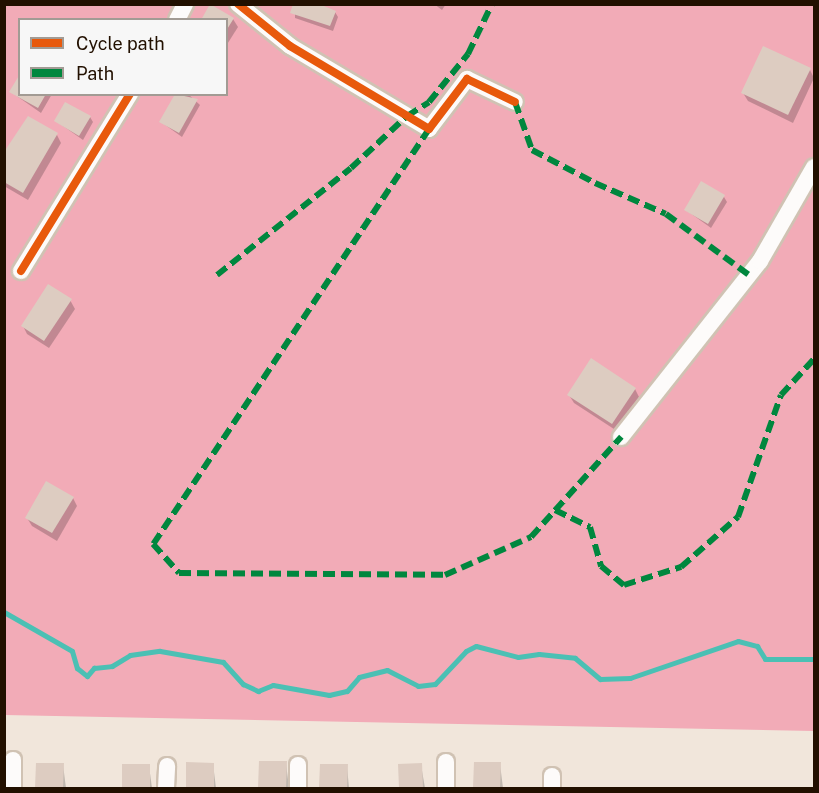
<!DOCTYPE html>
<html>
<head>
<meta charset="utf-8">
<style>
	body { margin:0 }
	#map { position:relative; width:819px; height:793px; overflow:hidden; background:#f1e6db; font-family:"Public Sans",sans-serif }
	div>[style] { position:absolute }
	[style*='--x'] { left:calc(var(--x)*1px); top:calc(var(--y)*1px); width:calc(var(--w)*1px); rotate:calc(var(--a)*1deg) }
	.forest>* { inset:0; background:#f2abb7 }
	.shadow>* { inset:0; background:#0003 }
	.stream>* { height:5px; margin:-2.5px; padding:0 2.5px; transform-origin:2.5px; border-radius:2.5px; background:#4bc0b4 }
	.building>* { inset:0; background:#ddccc1 }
	.roads { filter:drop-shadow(2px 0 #d0c2b3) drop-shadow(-2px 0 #d0c2b3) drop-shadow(0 2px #d0c2b3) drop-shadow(0 -2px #d0c2b3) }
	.minor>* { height:16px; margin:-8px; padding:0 8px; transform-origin:8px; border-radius:8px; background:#fdfbfa }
	.quiet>* { height:6px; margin-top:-3px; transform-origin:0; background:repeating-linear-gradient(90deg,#00873e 0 12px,transparent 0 18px) }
	.cycleway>* { height:8px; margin:-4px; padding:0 4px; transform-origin:4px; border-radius:4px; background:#e8590c }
	span { translate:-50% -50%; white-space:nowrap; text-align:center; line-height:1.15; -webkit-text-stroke:4.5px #f7f7f7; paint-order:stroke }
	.frame { position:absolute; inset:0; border:6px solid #221000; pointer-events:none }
	.legend { position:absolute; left:18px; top:18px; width:210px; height:78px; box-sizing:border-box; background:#f7f7f7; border:2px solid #a29b94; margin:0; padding:8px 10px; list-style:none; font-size:18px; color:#221000 }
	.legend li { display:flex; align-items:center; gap:12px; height:30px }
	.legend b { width:30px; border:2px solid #a29b94 }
</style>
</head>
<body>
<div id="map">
	<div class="forest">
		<i style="clip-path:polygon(evenodd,5px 5px,814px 5px,814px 731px,5px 715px,5px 5px,20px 20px,226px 20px,226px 94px,20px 94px,20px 20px)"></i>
	</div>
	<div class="shadow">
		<i style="clip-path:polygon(295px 4px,323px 4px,322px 8px,335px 12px,338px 17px,333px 31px,295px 18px)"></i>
		<i style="clip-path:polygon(434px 4px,446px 4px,442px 10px)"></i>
		<i style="clip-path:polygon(233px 19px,238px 27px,226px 46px,226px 20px)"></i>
		<i style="clip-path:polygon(810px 70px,814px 78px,793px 123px,748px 101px,743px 93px)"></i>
		<i style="clip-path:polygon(11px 92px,20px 94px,52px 94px,41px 113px)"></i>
		<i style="clip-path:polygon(177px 94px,188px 94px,200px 105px,182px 137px,161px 122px)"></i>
		<i style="clip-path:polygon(90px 117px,93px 122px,83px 140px,56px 121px)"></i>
		<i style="clip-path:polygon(57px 135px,61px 143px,28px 200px,4px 186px,4px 154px)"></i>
		<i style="clip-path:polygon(724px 197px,727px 202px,711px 228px,686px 210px)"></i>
		<i style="clip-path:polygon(70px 300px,75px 309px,49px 348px,27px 334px,23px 326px)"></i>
		<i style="clip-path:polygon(635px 389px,639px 397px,617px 431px,574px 403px,569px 395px)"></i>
		<i style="clip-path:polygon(73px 498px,77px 506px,57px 541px,32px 526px,27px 518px)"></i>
		<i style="clip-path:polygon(260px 762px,286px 763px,289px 788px,260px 788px)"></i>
		<i style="clip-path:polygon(38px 764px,63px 765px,66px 788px,37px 788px)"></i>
		<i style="clip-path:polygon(188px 764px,213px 764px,216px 788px,187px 788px)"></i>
		<i style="clip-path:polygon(475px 764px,500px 764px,503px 788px,474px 788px)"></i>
		<i style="clip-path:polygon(124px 765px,149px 766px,152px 788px,123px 788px)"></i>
		<i style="clip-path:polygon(321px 765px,347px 766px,349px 788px,321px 788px)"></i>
		<i style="clip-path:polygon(400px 765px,421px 765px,425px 788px,401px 788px)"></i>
	</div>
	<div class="stream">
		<i style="--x:4;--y:612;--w:78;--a:29.8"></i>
		<i style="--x:72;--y:651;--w:18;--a:74"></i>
		<i style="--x:77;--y:668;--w:13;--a:39"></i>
		<i style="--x:87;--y:676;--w:11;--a:-49"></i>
		<i style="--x:94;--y:668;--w:18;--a:-6"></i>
		<i style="--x:112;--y:666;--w:21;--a:-31"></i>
		<i style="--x:130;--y:655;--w:30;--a:-8"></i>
		<i style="--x:160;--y:651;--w:64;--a:9.9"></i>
		<i style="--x:223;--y:662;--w:30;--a:48"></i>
		<i style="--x:243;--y:684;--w:17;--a:25"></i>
		<i style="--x:258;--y:691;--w:16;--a:-22"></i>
		<i style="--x:273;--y:685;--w:57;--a:10.1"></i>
		<i style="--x:329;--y:695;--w:18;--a:-13"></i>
		<i style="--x:347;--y:691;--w:18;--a:-49"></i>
		<i style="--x:359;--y:677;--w:29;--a:-14"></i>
		<i style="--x:387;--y:670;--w:35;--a:27"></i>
		<i style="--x:418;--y:686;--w:17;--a:-7"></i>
		<i style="--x:435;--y:684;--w:45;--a:-46.8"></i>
		<i style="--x:466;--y:651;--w:11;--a:-27"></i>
		<i style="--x:476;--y:646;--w:43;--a:14.7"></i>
		<i style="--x:518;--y:657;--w:21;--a:-8"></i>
		<i style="--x:539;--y:654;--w:36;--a:6"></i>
		<i style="--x:575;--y:658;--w:33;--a:40"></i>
		<i style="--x:600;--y:679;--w:30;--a:-2"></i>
		<i style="--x:630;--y:678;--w:114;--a:-18.9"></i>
		<i style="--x:738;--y:641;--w:20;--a:15"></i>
		<i style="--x:757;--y:646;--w:15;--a:58"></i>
		<i style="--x:765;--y:659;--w:49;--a:0"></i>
	</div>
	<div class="building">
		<i style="clip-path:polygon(210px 4px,234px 18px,226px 31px,226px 20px,201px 20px)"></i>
		<i style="clip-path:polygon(293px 4px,319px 4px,336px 11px,330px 26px,290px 13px)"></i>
		<i style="clip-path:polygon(763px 46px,811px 68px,788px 115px,741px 93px)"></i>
		<i style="clip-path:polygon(20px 74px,20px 94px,46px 94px,38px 108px,9px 92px)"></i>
		<i style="clip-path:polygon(175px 94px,198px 99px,179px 133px,159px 122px)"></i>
		<i style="clip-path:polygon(65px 102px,91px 116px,79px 136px,54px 121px)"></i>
		<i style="clip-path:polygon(28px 116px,58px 133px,23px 193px,4px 182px,4px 152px)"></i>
		<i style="clip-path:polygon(701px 181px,725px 195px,708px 224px,684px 210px)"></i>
		<i style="clip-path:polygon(48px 284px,72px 299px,44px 341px,21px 326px)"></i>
		<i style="clip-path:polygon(591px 358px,636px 388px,612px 424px,567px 395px)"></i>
		<i style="clip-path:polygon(46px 481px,74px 497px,52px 533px,25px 518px)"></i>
		<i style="clip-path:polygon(259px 761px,287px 761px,286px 788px,258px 788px)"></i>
		<i style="clip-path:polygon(186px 762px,214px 763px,214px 788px,186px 788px)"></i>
		<i style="clip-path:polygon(474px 762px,501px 762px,500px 788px,473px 788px)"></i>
		<i style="clip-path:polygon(36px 763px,64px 763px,63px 788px,35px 788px)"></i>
		<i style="clip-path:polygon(422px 763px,423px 788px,399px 788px,398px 764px)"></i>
		<i style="clip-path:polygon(122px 764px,150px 764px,150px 788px,122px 788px)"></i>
		<i style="clip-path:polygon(320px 764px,348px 764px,347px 788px,319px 788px)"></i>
	</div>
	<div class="roads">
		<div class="minor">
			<i style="--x:238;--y:4;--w:67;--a:38.9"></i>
			<i style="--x:290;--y:46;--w:162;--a:30.8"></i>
			<i style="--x:429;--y:129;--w:63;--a:-52.8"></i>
			<i style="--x:467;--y:79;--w:53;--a:25.6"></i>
			<i style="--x:177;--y:20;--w:18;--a:-63"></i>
			<i style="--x:21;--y:271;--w:208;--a:-58.4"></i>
			<i style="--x:621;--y:437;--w:224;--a:-51.7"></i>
			<i style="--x:760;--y:261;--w:108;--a:-60.1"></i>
			<i style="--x:13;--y:760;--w:28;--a:90"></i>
			<i style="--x:446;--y:762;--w:26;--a:90"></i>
			<i style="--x:166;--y:788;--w:22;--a:-87"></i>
			<i style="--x:298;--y:788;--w:23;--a:-90"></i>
			<i style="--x:552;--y:788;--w:12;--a:-90"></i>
		</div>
	</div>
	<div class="quiet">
		<i style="--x:515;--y:102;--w:51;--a:70.5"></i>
		<i style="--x:532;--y:150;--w:71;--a:27.6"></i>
		<i style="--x:595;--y:183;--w:77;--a:23.6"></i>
		<i style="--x:666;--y:214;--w:103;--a:36.3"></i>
		<i style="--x:429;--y:129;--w:498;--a:123.6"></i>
		<i style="--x:153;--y:544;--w:39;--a:48"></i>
		<i style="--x:179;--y:573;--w:266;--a:0.4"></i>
		<i style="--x:445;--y:575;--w:94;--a:-23.8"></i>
		<i style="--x:531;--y:537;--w:135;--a:-48"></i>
		<i style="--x:217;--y:275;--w:171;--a:-38.6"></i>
		<i style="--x:351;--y:168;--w:76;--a:-42.9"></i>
		<i style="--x:407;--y:116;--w:26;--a:-32"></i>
		<i style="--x:429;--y:102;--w:62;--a:-50.9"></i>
		<i style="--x:468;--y:54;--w:55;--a:-64.4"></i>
		<i style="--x:555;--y:510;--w:39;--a:26"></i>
		<i style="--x:590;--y:527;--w:41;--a:74.2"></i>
		<i style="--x:601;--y:566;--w:30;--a:40"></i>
		<i style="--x:624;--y:585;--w:60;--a:-17.5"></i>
		<i style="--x:681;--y:567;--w:76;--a:-41.3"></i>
		<i style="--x:738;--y:517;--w:129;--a:-70.6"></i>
		<i style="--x:781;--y:395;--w:49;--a:-47.5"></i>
	</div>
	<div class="cycleway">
		<i style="--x:238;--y:4;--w:67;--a:38.9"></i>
		<i style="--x:290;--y:46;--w:162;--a:30.8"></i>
		<i style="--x:429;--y:129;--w:63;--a:-52.8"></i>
		<i style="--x:467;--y:79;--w:53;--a:25.6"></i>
		<i style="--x:21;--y:271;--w:208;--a:-58.4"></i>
	</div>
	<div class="frame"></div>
	<ul class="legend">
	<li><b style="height:8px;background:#e8590c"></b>Cycle path</li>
	<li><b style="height:8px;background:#00873e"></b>Path</li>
	</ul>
</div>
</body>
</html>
